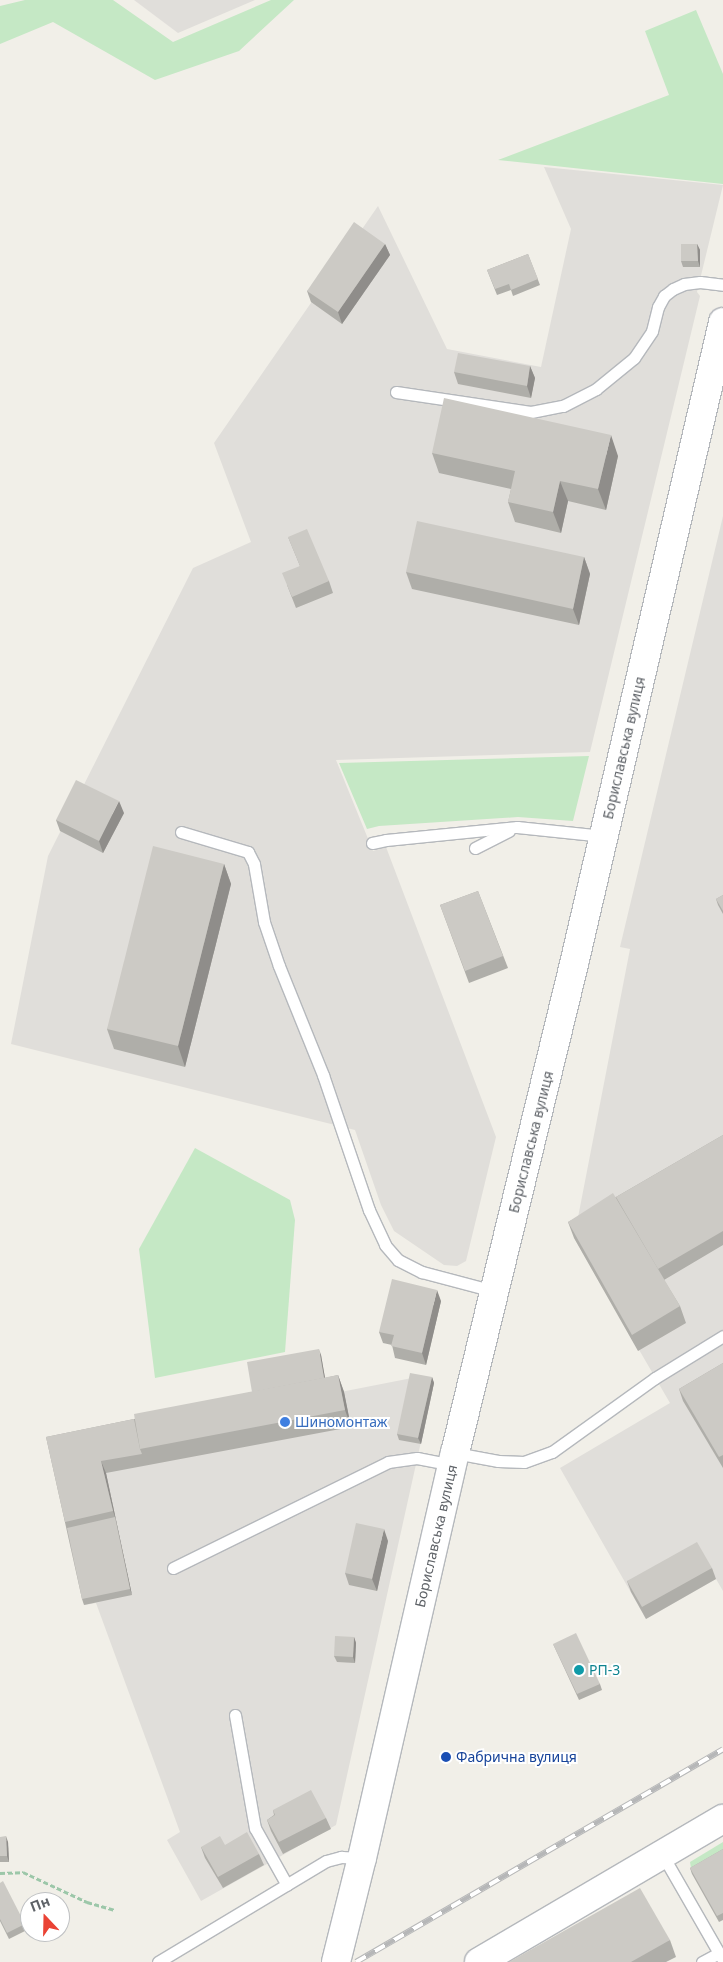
<!DOCTYPE html>
<html>
<head>
<meta charset="utf-8">
<style>
	body { margin:0 }
	#map { position:relative; width:723px; height:1962px; overflow:hidden; background:#f1efe8; font-family:"Noto Sans",sans-serif }
	div>[style] { position:absolute }
	[style*='--x'] { left:calc(var(--x)*1px); top:calc(var(--y)*1px); width:calc(var(--w)*1px); rotate:calc(var(--a)*1deg) }
	.industrial>* { inset:0; background:#e0deda }
	.green>* { inset:0; background:#c5e8c5 }
	.path>* { height:3px; margin-top:-1.5px; transform-origin:0; background:repeating-linear-gradient(90deg,#9cc7a9 0 5px,transparent 0 7.5px) }
	.roads { filter:drop-shadow(1px 0 #b5b8bc) drop-shadow(-1px 0 #b5b8bc) drop-shadow(0 1px #b5b8bc) drop-shadow(0 -1px #b5b8bc) }
	.lane>* { height:11px; margin:-5.5px; padding:0 5.5px; transform-origin:5.5px; border-radius:5.5px; background:#fff }
	.secondary>* { height:28px; margin:-14px; padding:0 14px; transform-origin:14px; border-radius:14px; background:#fff }
	.rail>* { height:5.5px; margin-top:-2.75px; transform-origin:0; background:repeating-linear-gradient(90deg,#fff 0 11px,#b6b7b8 0 22px); box-sizing:border-box; border-block:1px solid #b6b7b8 }
	.wall>* { inset:0; background:#afaea9 }
	.shaded-wall>* { inset:0; background:#8f8d8a }
	.building>* { inset:0; background:#cccac5 }
	.dots>* { width:14px; height:14px; translate:-50% -50%; box-sizing:border-box; border:2px solid #fff; border-radius:50% }
	span { translate:-50% -50%; white-space:nowrap; text-align:center; line-height:1.15; -webkit-text-stroke:4px #fff; paint-order:stroke }
	.street-label { font-size:14px; color:#5f6368 }
	.shop-label { font-size:14px; color:#366cbe }
	.left { translate:0 -50%; text-align:left }
	.culture-label { font-size:14px; color:#0d838f }
	.transit-label { font-size:14px; color:#164399 }
	.north { position:absolute; left:20px; top:1892px; width:50px; height:50px; box-sizing:border-box; background:#fff; border:1px solid #bfc1c3; border-radius:50%; rotate:339deg; font-size:14px; font-weight:700; line-height:20px; text-align:center; color:#5f6368 }
	.north::after { content:''; display:block; margin:auto; width:18px; height:22px; background:#ea4335; clip-path:polygon(50% 0,100% 100%,50% 72%,0 100%) }
</style>
</head>
<body>
<div id="map">
	<div class="industrial">
		<i style="clip-path:polygon(134px 0,255px 0,178px 33px)"></i>
		<i style="clip-path:polygon(544px 167px,723px 185px,697px 292px,700px 296px,590px 752px,336px 760px,373px 851px,386px 847px,496px 1137px,466px 1261px,457px 1266px,444px 1265px,394px 1231px,381px 1205px,355px 1130px,11px 1044px,48px 856px,193px 568px,251px 542px,214px 443px,378px 206px,447px 349px,541px 367px,571px 229px)"></i>
		<i style="clip-path:polygon(723px 516px,723px 1591px,716px 1579px,646px 1619px,560px 1468px,670px 1403px,574px 1238px,630px 949px,620px 947px)"></i>
		<i style="clip-path:polygon(412px 1378px,434px 1383px,336px 1825px,201px 1901px,167px 1840px,180px 1832px,96px 1603px,85px 1605px,50px 1449px)"></i>
	</div>
	<div class="green">
		<i style="clip-path:polygon(25px 0,113px 0,173px 42px,271px 0,294px 0,239px 51px,155px 80px,53px 22px,0 44px,0 6px)"></i>
		<i style="clip-path:polygon(696px 10px,723px 74px,723px 184px,498px 160px,669px 95px,645px 31px)"></i>
		<i style="clip-path:polygon(589px 756px,573px 821px,518px 817px,379px 826px,367px 829px,339px 763px)"></i>
		<i style="clip-path:polygon(195px 1148px,290px 1200px,295px 1220px,285px 1352px,155px 1378px,139px 1249px)"></i>
		<i style="clip-path:polygon(723px 1842px,723px 1856px,692px 1874px,690px 1862px)"></i>
	</div>
	<div class="path">
		<i style="--x:0;--y:1873;--w:23;--a:-2"></i>
		<i style="--x:23;--y:1872;--w:71;--a:25.1"></i>
		<i style="--x:87;--y:1902;--w:29;--a:16"></i>
	</div>
	<div class="roads">
		<div class="lane">
			<i style="--x:396;--y:392;--w:136;--a:8.4"></i>
			<i style="--x:531;--y:412;--w:33;--a:-11"></i>
			<i style="--x:563;--y:406;--w:37;--a:-27"></i>
			<i style="--x:596;--y:389;--w:49;--a:-39.2"></i>
			<i style="--x:634;--y:358;--w:32;--a:-56"></i>
			<i style="--x:652;--y:331;--w:25;--a:-76"></i>
			<i style="--x:658;--y:307;--w:13;--a:-61"></i>
			<i style="--x:664;--y:296;--w:11;--a:-38"></i>
			<i style="--x:673;--y:289;--w:12;--a:-24"></i>
			<i style="--x:684;--y:284;--w:16;--a:-7"></i>
			<i style="--x:700;--y:282;--w:23;--a:7"></i>
			<i style="--x:181;--y:832;--w:70;--a:16.6"></i>
			<i style="--x:248;--y:852;--w:13;--a:63"></i>
			<i style="--x:254;--y:864;--w:59;--a:80.2"></i>
			<i style="--x:264;--y:922;--w:46;--a:71.2"></i>
			<i style="--x:279;--y:966;--w:118;--a:68"></i>
			<i style="--x:323;--y:1075;--w:143;--a:71.2"></i>
			<i style="--x:369;--y:1210;--w:38;--a:65"></i>
			<i style="--x:385;--y:1245;--w:20;--a:49"></i>
			<i style="--x:398;--y:1260;--w:27;--a:27"></i>
			<i style="--x:422;--y:1272;--w:74;--a:14.8"></i>
			<i style="--x:372;--y:843;--w:14;--a:-12"></i>
			<i style="--x:386;--y:840;--w:132;--a:-5.7"></i>
			<i style="--x:517;--y:827;--w:87;--a:5.9"></i>
			<i style="--x:475;--y:848;--w:38;--a:-27"></i>
			<i style="--x:455;--y:1453;--w:44;--a:10.5"></i>
			<i style="--x:498;--y:1461;--w:26;--a:2"></i>
			<i style="--x:524;--y:1462;--w:30;--a:-20"></i>
			<i style="--x:552;--y:1452;--w:127;--a:-35.7"></i>
			<i style="--x:655;--y:1378;--w:80;--a:-31.7"></i>
			<i style="--x:173;--y:1568;--w:240;--a:-26.2"></i>
			<i style="--x:388;--y:1462;--w:29;--a:-8"></i>
			<i style="--x:417;--y:1458;--w:36;--a:11"></i>
			<i style="--x:235;--y:1715;--w:115;--a:80"></i>
			<i style="--x:255;--y:1828;--w:65;--a:60.7"></i>
			<i style="--x:662;--y:1854;--w:122;--a:60.1"></i>
			<i style="--x:158;--y:1962;--w:196;--a:-31"></i>
			<i style="--x:326;--y:1861;--w:16;--a:-15"></i>
			<i style="--x:341;--y:1857;--w:21;--a:3"></i>
			<i style="--x:702;--y:1962;--w:19;--a:-28"></i>
		</div>
		<div class="secondary">
			<i style="--x:336;--y:1962;--w:107;--a:-76"></i>
			<i style="--x:362;--y:1858;--w:416;--a:-77.1"></i>
			<i style="--x:455;--y:1453;--w:503;--a:-76.32"></i>
			<i style="--x:574;--y:964;--w:659;--a:-76.93"></i>
			<i style="--x:479;--y:1962;--w:283;--a:-30.4"></i>
		</div>
	</div>
	<div class="rail">
		<i style="--x:356;--y:1962;--w:424;--a:-30.1"></i>
	</div>
	<div class="wall">
		<i style="clip-path:polygon(385px 244px,390px 255px,342px 324px,311px 302px,307px 291px)"></i>
		<i style="clip-path:polygon(697px 244px,700px 250px,700px 267px,683px 267px,681px 261px)"></i>
		<i style="clip-path:polygon(528px 254px,540px 285px,513px 296px,511px 290px,497px 295px,487px 270px)"></i>
		<i style="clip-path:polygon(530px 366px,535px 378px,531px 398px,458px 384px,454px 372px)"></i>
		<i style="clip-path:polygon(432px 453px,618px 456px,606px 510px,568px 501px,561px 533px,515px 522px,508px 502px,511px 489px,439px 473px)"></i>
		<i style="clip-path:polygon(288px 537px,329px 581px,333px 593px,296px 608px,287px 585px,300px 566px)"></i>
		<i style="clip-path:polygon(584px 557px,590px 574px,579px 625px,412px 589px,406px 572px)"></i>
		<i style="clip-path:polygon(124px 813px,103px 853px,60px 831px,56px 820px)"></i>
		<i style="clip-path:polygon(224px 864px,231px 884px,185px 1067px,114px 1049px,107px 1029px)"></i>
		<i style="clip-path:polygon(478px 891px,508px 968px,469px 983px,440px 905px)"></i>
		<i style="clip-path:polygon(723px 895px,723px 914px,718px 905px,716px 899px)"></i>
		<i style="clip-path:polygon(723px 1135px,723px 1245px,664px 1280px,680px 1306px,686px 1323px,638px 1351px,574px 1238px,568px 1222px,616px 1197px)"></i>
		<i style="clip-path:polygon(441px 1301px,426px 1365px,395px 1358px,392px 1345px,383px 1343px,379px 1332px)"></i>
		<i style="clip-path:polygon(321px 1355px,325px 1378px,338px 1375px,344px 1392px,351px 1427px,106px 1473px,132px 1595px,84px 1605px,82px 1599px,46px 1437px,134px 1419px,252px 1392px)"></i>
		<i style="clip-path:polygon(723px 1363px,723px 1468px,683px 1401px,679px 1389px)"></i>
		<i style="clip-path:polygon(432px 1377px,434px 1383px,421px 1444px,399px 1440px,397px 1434px)"></i>
		<i style="clip-path:polygon(388px 1541px,377px 1591px,349px 1585px,345px 1573px)"></i>
		<i style="clip-path:polygon(712px 1568px,716px 1579px,646px 1619px,631px 1592px,627px 1581px)"></i>
		<i style="clip-path:polygon(354px 1637px,356px 1643px,355px 1663px,337px 1662px,334px 1656px)"></i>
		<i style="clip-path:polygon(553px 1644px,600px 1684px,602px 1690px,579px 1700px)"></i>
		<i style="clip-path:polygon(273px 1810px,326px 1818px,331px 1829px,283px 1854px,271px 1831px,267px 1820px,274px 1815px)"></i>
		<i style="clip-path:polygon(0 1837px,8px 1842px,9px 1862px,0 1862px)"></i>
		<i style="clip-path:polygon(225px 1845px,259px 1854px,264px 1865px,223px 1888px,205px 1858px,201px 1847px)"></i>
		<i style="clip-path:polygon(723px 1849px,723px 1920px,719px 1922px,692px 1874px,690px 1868px)"></i>
		<i style="clip-path:polygon(0 1883px,25px 1924px,27px 1930px,9px 1939px,0 1921px)"></i>
		<i style="clip-path:polygon(670px 1940px,676px 1957px,666px 1962px,509px 1962px)"></i>
	</div>
	<div class="shaded-wall">
		<i style="clip-path:polygon(385px 244px,390px 255px,342px 324px,338px 312px)"></i>
		<i style="clip-path:polygon(697px 244px,700px 250px,700px 267px,698px 261px)"></i>
		<i style="clip-path:polygon(530px 366px,535px 378px,531px 398px,527px 386px)"></i>
		<i style="clip-path:polygon(611px 435px,618px 456px,606px 510px,598px 489px)"></i>
		<i style="clip-path:polygon(560px 481px,568px 501px,561px 533px,553px 512px)"></i>
		<i style="clip-path:polygon(584px 557px,590px 574px,579px 625px,573px 609px)"></i>
		<i style="clip-path:polygon(119px 801px,124px 813px,103px 853px,99px 841px)"></i>
		<i style="clip-path:polygon(224px 864px,231px 884px,185px 1067px,178px 1046px)"></i>
		<i style="clip-path:polygon(437px 1290px,441px 1301px,426px 1365px,422px 1353px)"></i>
		<i style="clip-path:polygon(319px 1349px,321px 1355px,328px 1395px,326px 1389px)"></i>
		<i style="clip-path:polygon(338px 1375px,344px 1392px,351px 1427px,345px 1410px)"></i>
		<i style="clip-path:polygon(432px 1377px,434px 1383px,421px 1444px,418px 1438px)"></i>
		<i style="clip-path:polygon(101px 1461px,106px 1473px,132px 1595px,130px 1589px,115px 1517px,113px 1511px)"></i>
		<i style="clip-path:polygon(384px 1529px,388px 1541px,377px 1591px,372px 1579px)"></i>
		<i style="clip-path:polygon(354px 1637px,356px 1643px,355px 1663px,353px 1657px)"></i>
		<i style="clip-path:polygon(6px 1836px,8px 1842px,9px 1862px,7px 1856px)"></i>
	</div>
	<div class="building">
		<i style="clip-path:polygon(354px 222px,385px 244px,338px 312px,307px 291px)"></i>
		<i style="clip-path:polygon(681px 244px,697px 244px,698px 261px,681px 261px)"></i>
		<i style="clip-path:polygon(528px 254px,538px 279px,511px 290px,509px 284px,495px 289px,487px 270px)"></i>
		<i style="clip-path:polygon(458px 353px,530px 366px,527px 386px,454px 372px)"></i>
		<i style="clip-path:polygon(444px 398px,611px 435px,598px 489px,560px 481px,553px 512px,508px 502px,515px 471px,432px 453px)"></i>
		<i style="clip-path:polygon(417px 521px,584px 557px,573px 609px,406px 572px)"></i>
		<i style="clip-path:polygon(307px 529px,329px 581px,292px 597px,282px 573px,300px 566px,288px 537px)"></i>
		<i style="clip-path:polygon(76px 780px,119px 801px,99px 841px,56px 820px)"></i>
		<i style="clip-path:polygon(153px 846px,224px 864px,178px 1046px,107px 1029px)"></i>
		<i style="clip-path:polygon(478px 891px,503px 956px,465px 971px,440px 905px)"></i>
		<i style="clip-path:polygon(723px 895px,723px 911px,716px 899px)"></i>
		<i style="clip-path:polygon(723px 1135px,723px 1231px,658px 1269px,616px 1197px)"></i>
		<i style="clip-path:polygon(613px 1193px,680px 1306px,632px 1335px,568px 1222px)"></i>
		<i style="clip-path:polygon(392px 1279px,437px 1290px,422px 1353px,391px 1346px,394px 1335px,379px 1332px)"></i>
		<i style="clip-path:polygon(319px 1349px,324px 1378px,252px 1392px,247px 1362px)"></i>
		<i style="clip-path:polygon(723px 1363px,723px 1455px,719px 1457px,679px 1389px)"></i>
		<i style="clip-path:polygon(410px 1373px,432px 1377px,418px 1438px,397px 1434px)"></i>
		<i style="clip-path:polygon(338px 1375px,345px 1410px,140px 1449px,134px 1414px)"></i>
		<i style="clip-path:polygon(134px 1419px,140px 1449px,142px 1454px,101px 1461px,113px 1511px,65px 1522px,46px 1437px)"></i>
		<i style="clip-path:polygon(115px 1517px,130px 1589px,82px 1599px,67px 1528px)"></i>
		<i style="clip-path:polygon(356px 1523px,384px 1529px,372px 1579px,345px 1573px)"></i>
		<i style="clip-path:polygon(697px 1542px,712px 1568px,642px 1607px,627px 1581px)"></i>
		<i style="clip-path:polygon(576px 1633px,600px 1684px,577px 1694px,553px 1644px)"></i>
		<i style="clip-path:polygon(335px 1636px,354px 1637px,353px 1657px,334px 1656px)"></i>
		<i style="clip-path:polygon(311px 1790px,326px 1818px,279px 1842px,267px 1820px,275px 1815px,273px 1810px)"></i>
		<i style="clip-path:polygon(247px 1832px,259px 1854px,218px 1877px,201px 1847px,220px 1836px,225px 1845px)"></i>
		<i style="clip-path:polygon(6px 1836px,7px 1856px,0 1856px,0 1837px)"></i>
		<i style="clip-path:polygon(723px 1849px,723px 1913px,717px 1916px,690px 1868px)"></i>
		<i style="clip-path:polygon(3px 1881px,25px 1924px,7px 1933px,0 1919px,0 1883px)"></i>
		<i style="clip-path:polygon(640px 1888px,670px 1940px,631px 1962px,509px 1962px)"></i>
	</div>
	<div class="dots">
		<i style="left:285px;top:1422px;background:#3f7fe0"></i>
		<i style="left:579px;top:1670px;background:#0f9aa8"></i>
		<i style="left:446px;top:1757px;background:#1a4fb4"></i>
	</div>
	<div class="street-label">
		<span style="left:624px;top:748px;rotate:-77deg">Бориславська вулиця</span>
		<span style="left:531px;top:1142px;rotate:-76deg">Бориславська вулиця</span>
		<span style="left:436px;top:1536px;rotate:-77deg">Бориславська вулиця</span>
	</div>
	<div class="shop-label">
		<span class="left" style="left:295px;top:1422px">Шиномонтаж</span>
	</div>
	<div class="culture-label">
		<span class="left" style="left:589px;top:1670px">РП-3</span>
	</div>
	<div class="transit-label">
		<span class="left" style="left:456px;top:1757px">Фабрична вулиця</span>
	</div>
	<div class="north">Пн</div>
</div>
</body>
</html>
